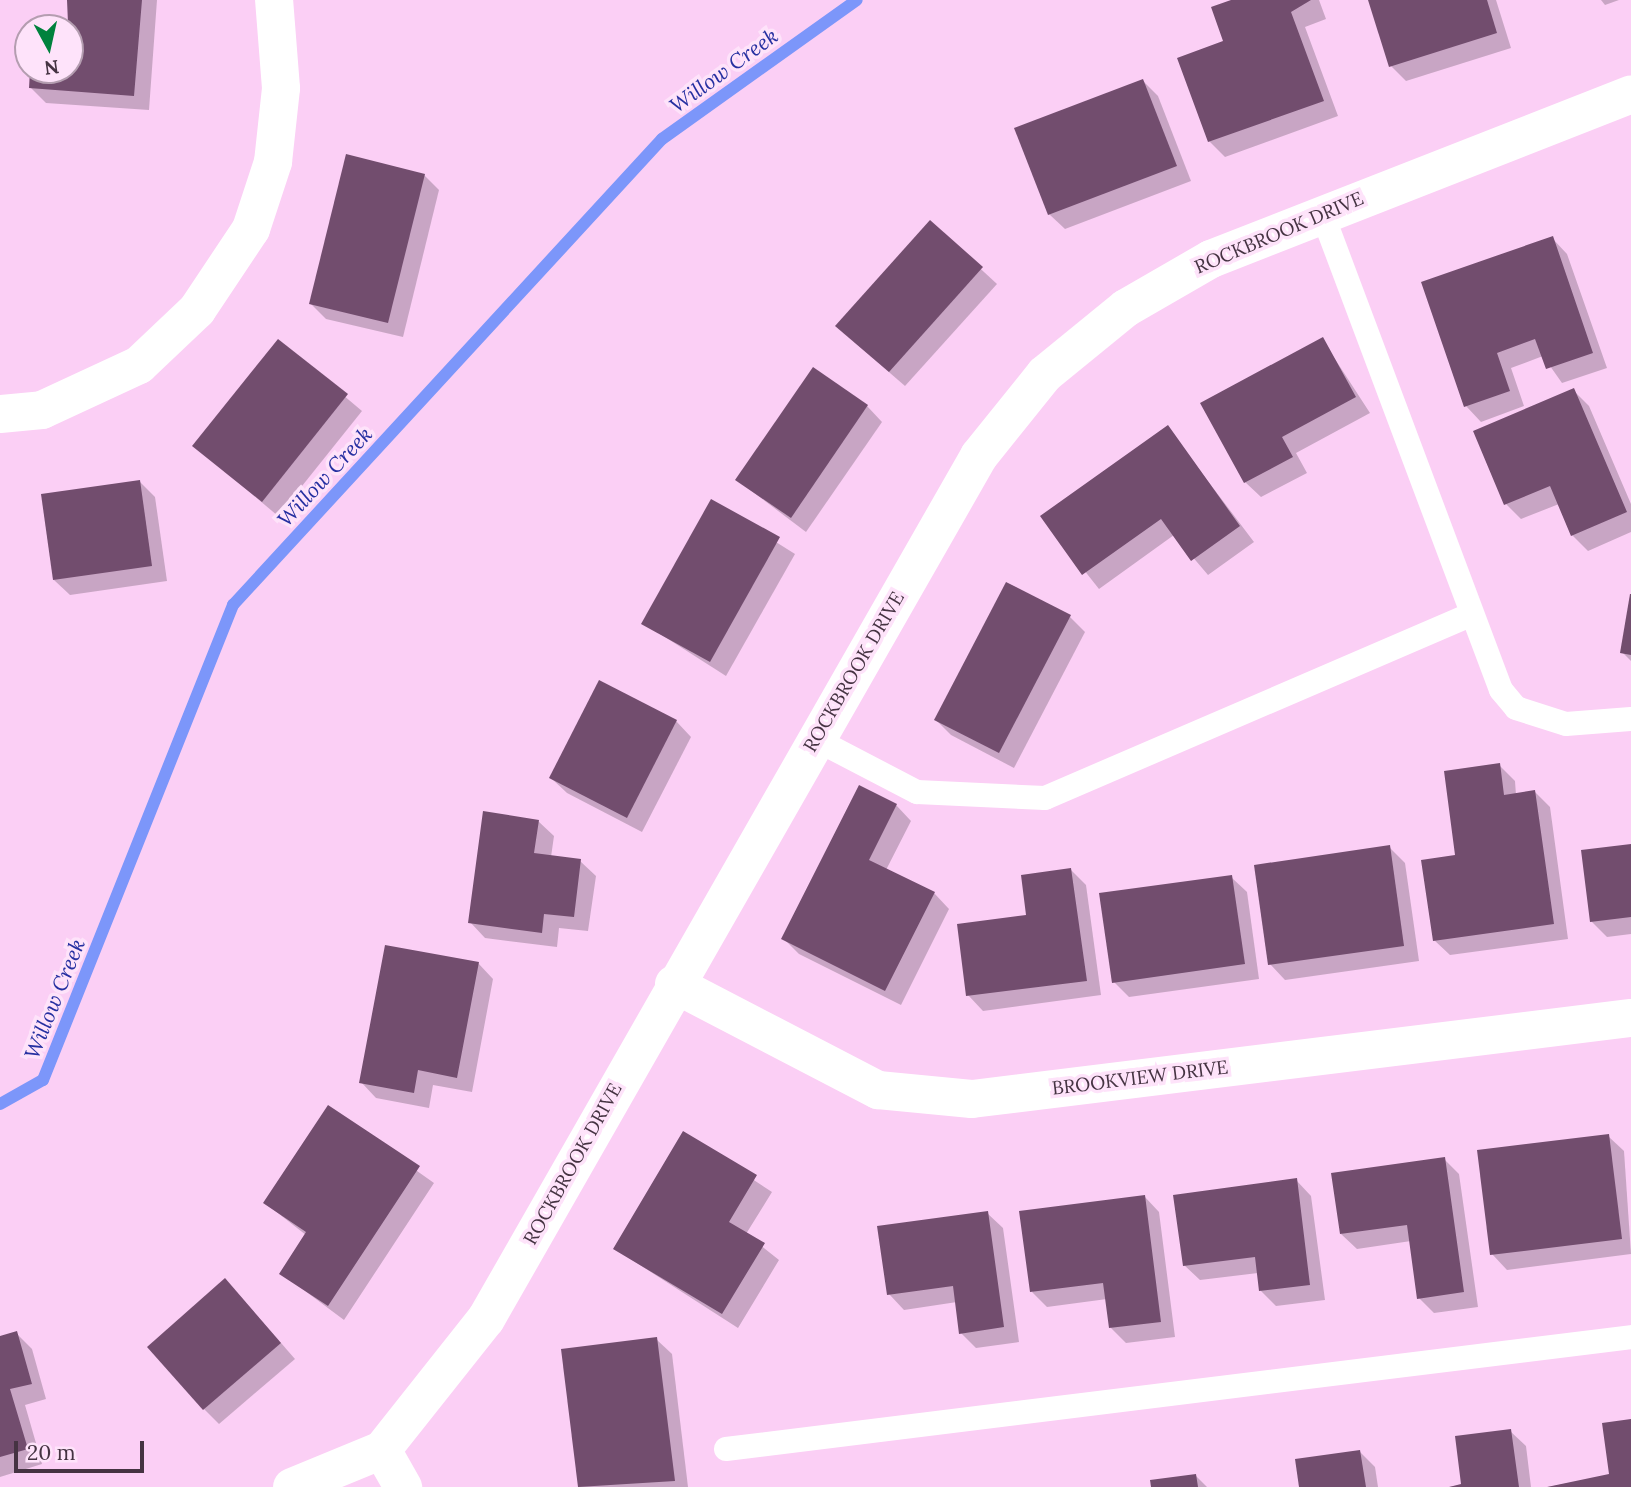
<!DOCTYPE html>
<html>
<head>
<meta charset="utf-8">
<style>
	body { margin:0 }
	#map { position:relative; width:1631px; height:1487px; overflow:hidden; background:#fbcff5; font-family:Lora,serif }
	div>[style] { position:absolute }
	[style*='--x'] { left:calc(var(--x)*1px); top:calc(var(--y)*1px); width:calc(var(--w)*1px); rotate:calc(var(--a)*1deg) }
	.shadow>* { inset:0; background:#0003 }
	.stream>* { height:12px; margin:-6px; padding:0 6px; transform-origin:6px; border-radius:6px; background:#7c96fa }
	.building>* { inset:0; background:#724d6e }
	.lane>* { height:24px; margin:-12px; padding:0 12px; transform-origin:12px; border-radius:12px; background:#fff }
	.street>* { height:38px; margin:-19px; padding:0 19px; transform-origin:19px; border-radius:19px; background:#fff }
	span { translate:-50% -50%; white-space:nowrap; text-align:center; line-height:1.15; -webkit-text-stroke:7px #fee3fa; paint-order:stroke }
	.street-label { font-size:19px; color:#453342 }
	.water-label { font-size:21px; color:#2630a1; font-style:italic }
	.north { position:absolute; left:14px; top:14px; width:70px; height:70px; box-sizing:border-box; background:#fee3fa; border:2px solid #b49db0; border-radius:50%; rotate:172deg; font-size:19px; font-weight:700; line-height:28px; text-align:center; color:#453342 }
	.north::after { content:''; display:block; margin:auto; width:24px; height:32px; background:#00823d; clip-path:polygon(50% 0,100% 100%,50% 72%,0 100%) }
	.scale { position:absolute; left:14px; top:1441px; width:130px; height:32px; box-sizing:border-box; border:4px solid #453342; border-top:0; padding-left:9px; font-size:21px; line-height:24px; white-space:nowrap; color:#453342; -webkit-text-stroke:5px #fee3fa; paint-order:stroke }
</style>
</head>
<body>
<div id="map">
	<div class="shadow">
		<i style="clip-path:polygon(69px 0,157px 0,149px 110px,46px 103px,30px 87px,32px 70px,70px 70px)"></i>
		<i style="clip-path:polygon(1237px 0,1319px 0,1326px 19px,1305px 27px,1338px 116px,1225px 157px,1209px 141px)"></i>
		<i style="clip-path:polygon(1369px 0,1496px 0,1511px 48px,1406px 81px,1391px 66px)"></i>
		<i style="clip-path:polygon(1601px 0,1619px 0,1605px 5px)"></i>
		<i style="clip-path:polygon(1143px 81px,1158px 96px,1191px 181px,1065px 229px,1049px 214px)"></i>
		<i style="clip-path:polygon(424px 175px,439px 190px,403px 337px,326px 319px,311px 304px)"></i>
		<i style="clip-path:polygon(930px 222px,997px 284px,905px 386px,853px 341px)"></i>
		<i style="clip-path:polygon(1552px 238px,1567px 254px,1607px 368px,1562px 383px,1543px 356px,1511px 368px,1524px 406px,1481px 422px,1466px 406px)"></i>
		<i style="clip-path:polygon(1322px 339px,1370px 413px,1296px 453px,1307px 473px,1261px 497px,1245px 482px)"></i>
		<i style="clip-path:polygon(279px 341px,362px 411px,278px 516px,195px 446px)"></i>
		<i style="clip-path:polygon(1573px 390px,1589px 406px,1631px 504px,1631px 532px,1588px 551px,1572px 535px,1559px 504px,1521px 519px,1506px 504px)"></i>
		<i style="clip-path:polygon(867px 406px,882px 422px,806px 532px,737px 480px)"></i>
		<i style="clip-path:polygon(1167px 427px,1254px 542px,1208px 575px,1174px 535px,1099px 589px,1042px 517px)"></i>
		<i style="clip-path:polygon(140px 482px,155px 497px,167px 581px,70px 595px,54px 580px)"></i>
		<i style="clip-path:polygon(712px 502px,795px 554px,726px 676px,643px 623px)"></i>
		<i style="clip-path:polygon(1631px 596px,1631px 661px,1622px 652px)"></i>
		<i style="clip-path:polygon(1070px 617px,1085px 632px,1014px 768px,951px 735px,936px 720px)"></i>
		<i style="clip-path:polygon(676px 721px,691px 737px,642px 832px,567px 793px,551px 778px)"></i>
		<i style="clip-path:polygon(1499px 765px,1515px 781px,1516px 795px,1535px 792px,1550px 807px,1568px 939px,1450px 955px,1434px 940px,1457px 856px)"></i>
		<i style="clip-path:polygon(896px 805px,911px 821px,886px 870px,934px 893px,949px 909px,901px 1005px,799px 954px,784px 939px)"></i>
		<i style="clip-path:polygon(538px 821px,554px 836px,551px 857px,580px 861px,596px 876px,588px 931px,559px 928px,557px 947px,485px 938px,470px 922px)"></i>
		<i style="clip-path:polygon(1631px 846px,1631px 934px,1607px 937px,1591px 921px)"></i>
		<i style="clip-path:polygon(1389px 847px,1405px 863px,1419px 961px,1285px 980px,1270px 964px)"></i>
		<i style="clip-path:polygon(1071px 870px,1086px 885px,1101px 995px,983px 1011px,968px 995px)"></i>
		<i style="clip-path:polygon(1231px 877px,1247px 892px,1259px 979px,1129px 997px,1114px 982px)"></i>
		<i style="clip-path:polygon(478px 963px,493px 979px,472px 1092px,433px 1085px,429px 1108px,376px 1098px,361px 1082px)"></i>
		<i style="clip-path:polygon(328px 1108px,434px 1183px,344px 1320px,281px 1273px,306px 1235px,265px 1203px)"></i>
		<i style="clip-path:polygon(684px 1134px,772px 1192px,746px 1234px,779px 1260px,738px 1328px,615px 1249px)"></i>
		<i style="clip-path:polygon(1608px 1136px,1624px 1151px,1631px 1254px,1507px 1270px,1492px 1254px)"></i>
		<i style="clip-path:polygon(1444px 1159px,1459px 1174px,1478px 1307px,1434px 1313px,1419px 1298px,1411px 1241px,1357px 1249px,1341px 1234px)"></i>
		<i style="clip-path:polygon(1296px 1180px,1311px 1196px,1325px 1300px,1276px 1306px,1261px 1291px,1258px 1273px,1200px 1280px,1184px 1265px)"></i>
		<i style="clip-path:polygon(1144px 1196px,1159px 1212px,1175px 1337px,1126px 1343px,1111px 1328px,1107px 1299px,1047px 1307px,1032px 1292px)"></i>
		<i style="clip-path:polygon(987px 1213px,1003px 1228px,1019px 1342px,976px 1348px,961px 1333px,957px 1302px,904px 1310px,889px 1294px)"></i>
		<i style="clip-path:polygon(240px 1296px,295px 1359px,219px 1424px,204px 1409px)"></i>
		<i style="clip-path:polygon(16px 1333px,32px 1349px,46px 1399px,25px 1405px,42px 1464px,0 1477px,0 1338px)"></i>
		<i style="clip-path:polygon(656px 1339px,672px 1354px,688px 1487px,579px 1487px,563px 1350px)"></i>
		<i style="clip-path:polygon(1631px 1420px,1631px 1487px,1548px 1487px,1611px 1475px)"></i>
		<i style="clip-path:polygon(1510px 1431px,1526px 1446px,1531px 1487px,1449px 1487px,1463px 1485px)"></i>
		<i style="clip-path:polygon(1360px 1452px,1375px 1467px,1378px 1487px,1300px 1487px)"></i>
		<i style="clip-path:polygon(1196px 1476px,1207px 1487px,1153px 1487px)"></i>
	</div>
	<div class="stream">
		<i style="--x:0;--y:1104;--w:49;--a:-29.2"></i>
		<i style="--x:43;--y:1080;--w:512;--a:-68.2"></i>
		<i style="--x:233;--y:605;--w:633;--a:-47.37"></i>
		<i style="--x:662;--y:139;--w:239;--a:-35.5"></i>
	</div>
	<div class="building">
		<i style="clip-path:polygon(67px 0,142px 0,134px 96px,29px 88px,30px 70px,70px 70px)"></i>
		<i style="clip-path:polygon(1231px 0,1311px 0,1291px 12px,1324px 101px,1208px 142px,1177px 58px,1223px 41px,1211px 7px)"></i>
		<i style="clip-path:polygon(1368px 0,1487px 0,1497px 33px,1389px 67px)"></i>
		<i style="clip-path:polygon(1143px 79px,1177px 166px,1048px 215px,1014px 128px)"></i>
		<i style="clip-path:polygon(346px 154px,425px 174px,388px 323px,309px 304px)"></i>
		<i style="clip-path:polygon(930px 220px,983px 267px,889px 372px,835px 326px)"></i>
		<i style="clip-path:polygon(1553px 236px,1593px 353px,1546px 369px,1535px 339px,1497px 353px,1510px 391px,1464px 407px,1421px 282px)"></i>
		<i style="clip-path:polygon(1323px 337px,1356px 397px,1282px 437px,1293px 457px,1244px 483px,1200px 403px)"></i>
		<i style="clip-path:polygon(278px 339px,348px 394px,262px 502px,192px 446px)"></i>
		<i style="clip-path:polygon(813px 367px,868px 405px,791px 518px,735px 480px)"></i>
		<i style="clip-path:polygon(1574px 388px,1627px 512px,1571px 536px,1550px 486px,1504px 505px,1473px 431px)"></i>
		<i style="clip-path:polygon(1168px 425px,1240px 526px,1191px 561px,1161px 519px,1082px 575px,1040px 516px)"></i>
		<i style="clip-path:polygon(140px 480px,152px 566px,53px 580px,41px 494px)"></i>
		<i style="clip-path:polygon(711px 499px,780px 537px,710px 662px,641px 624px)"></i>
		<i style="clip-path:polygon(1006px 582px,1071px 615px,999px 753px,934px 720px)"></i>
		<i style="clip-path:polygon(1630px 594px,1631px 594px,1631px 655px,1620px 653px)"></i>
		<i style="clip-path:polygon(599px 680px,677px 720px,627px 818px,549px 778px)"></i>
		<i style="clip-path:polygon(1500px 763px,1504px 795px,1535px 790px,1554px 924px,1433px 941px,1421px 860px,1455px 855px,1444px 771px)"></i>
		<i style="clip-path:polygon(859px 785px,897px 804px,869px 860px,935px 892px,885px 991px,781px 939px)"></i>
		<i style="clip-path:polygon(483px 811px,539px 820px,534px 853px,581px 859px,574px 917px,544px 914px,542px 933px,468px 923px)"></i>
		<i style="clip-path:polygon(1631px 844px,1631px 917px,1590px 922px,1581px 850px)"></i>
		<i style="clip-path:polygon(1390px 845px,1404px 946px,1268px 965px,1254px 865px)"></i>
		<i style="clip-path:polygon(1071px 868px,1087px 981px,966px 996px,957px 924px,1026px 915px,1021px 875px)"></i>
		<i style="clip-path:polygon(1232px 875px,1245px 964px,1112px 983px,1099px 893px)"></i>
		<i style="clip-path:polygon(385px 945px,479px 962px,457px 1078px,418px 1070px,414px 1093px,359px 1083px)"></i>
		<i style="clip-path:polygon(328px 1105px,420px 1166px,328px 1306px,279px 1274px,306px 1232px,263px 1203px)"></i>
		<i style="clip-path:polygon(683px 1131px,757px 1175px,729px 1222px,765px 1243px,722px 1314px,613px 1249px)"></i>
		<i style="clip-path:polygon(1609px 1134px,1622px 1239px,1490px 1255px,1477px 1150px)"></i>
		<i style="clip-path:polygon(1445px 1157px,1464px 1292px,1417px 1299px,1407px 1225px,1340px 1234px,1331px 1173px)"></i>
		<i style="clip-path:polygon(1297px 1178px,1310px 1285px,1259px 1291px,1255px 1257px,1183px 1266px,1173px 1195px)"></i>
		<i style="clip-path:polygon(1145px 1195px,1161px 1322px,1109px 1328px,1103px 1283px,1030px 1292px,1019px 1211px)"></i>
		<i style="clip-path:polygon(988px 1211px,1004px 1327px,959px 1334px,953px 1286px,887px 1295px,877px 1226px)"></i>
		<i style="clip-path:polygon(225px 1278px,281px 1343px,203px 1410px,147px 1347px)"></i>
		<i style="clip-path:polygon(17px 1331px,32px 1384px,10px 1389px,28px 1449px,0 1457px,0 1336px)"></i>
		<i style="clip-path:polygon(657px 1337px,675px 1481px,578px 1487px,561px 1349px)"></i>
		<i style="clip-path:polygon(1631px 1419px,1631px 1487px,1547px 1487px,1609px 1474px,1602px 1423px)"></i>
		<i style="clip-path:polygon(1511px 1429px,1519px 1487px,1449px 1487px,1461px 1484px,1455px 1436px)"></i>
		<i style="clip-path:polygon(1360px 1450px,1366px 1487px,1299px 1487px,1295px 1459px)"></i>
		<i style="clip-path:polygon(1196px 1474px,1198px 1487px,1151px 1487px,1150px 1480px)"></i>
	</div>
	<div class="lane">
		<i style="--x:1322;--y:213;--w:509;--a:69.43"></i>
		<i style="--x:1501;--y:690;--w:23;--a:50"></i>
		<i style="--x:1516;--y:708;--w:52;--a:17.7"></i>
		<i style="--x:1566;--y:724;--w:65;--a:-4.4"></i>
		<i style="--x:815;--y:739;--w:115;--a:27.5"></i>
		<i style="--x:917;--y:792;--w:128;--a:2.7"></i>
		<i style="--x:1045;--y:798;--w:463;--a:-23.3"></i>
		<i style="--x:726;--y:1449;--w:912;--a:-7.05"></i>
	</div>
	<div class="street">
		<i style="--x:0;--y:414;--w:42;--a:-5.4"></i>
		<i style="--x:42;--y:410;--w:107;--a:-24.9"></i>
		<i style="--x:139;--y:365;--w:80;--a:-43.5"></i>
		<i style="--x:197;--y:310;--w:97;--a:-56.3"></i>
		<i style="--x:251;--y:229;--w:71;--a:-71.8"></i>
		<i style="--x:273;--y:162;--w:74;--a:-83.8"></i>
		<i style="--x:281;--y:88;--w:88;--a:-94.5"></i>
		<i style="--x:674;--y:984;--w:230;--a:27.5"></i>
		<i style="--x:878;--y:1090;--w:94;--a:5.5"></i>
		<i style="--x:972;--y:1099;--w:664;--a:-7.01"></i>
		<i style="--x:382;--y:1450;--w:43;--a:60.4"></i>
		<i style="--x:292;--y:1487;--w:97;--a:-22.3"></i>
		<i style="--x:382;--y:1450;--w:167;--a:-51.6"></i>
		<i style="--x:486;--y:1319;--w:994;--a:-60.26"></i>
		<i style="--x:979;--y:456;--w:105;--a:-51.2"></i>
		<i style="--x:1045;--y:374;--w:104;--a:-39.2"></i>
		<i style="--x:1126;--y:308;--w:98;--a:-30"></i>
		<i style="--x:1211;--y:259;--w:451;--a:-21.4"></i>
	</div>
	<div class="street-label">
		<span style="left:1279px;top:233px;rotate:-23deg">ROCKBROOK DRIVE</span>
		<span style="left:854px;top:672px;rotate:-60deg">ROCKBROOK DRIVE</span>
		<span style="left:1140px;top:1078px;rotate:-7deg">BROOKVIEW DRIVE</span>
		<span style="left:573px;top:1164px;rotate:-61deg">ROCKBROOK DRIVE</span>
	</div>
	<div class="water-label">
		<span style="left:724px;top:71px;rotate:-36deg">Willow Creek</span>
		<span style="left:325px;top:477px;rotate:-47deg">Willow Creek</span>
		<span style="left:55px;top:999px;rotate:-68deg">Willow Creek</span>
	</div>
	<div class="north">N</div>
	<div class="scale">20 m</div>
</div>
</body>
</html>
